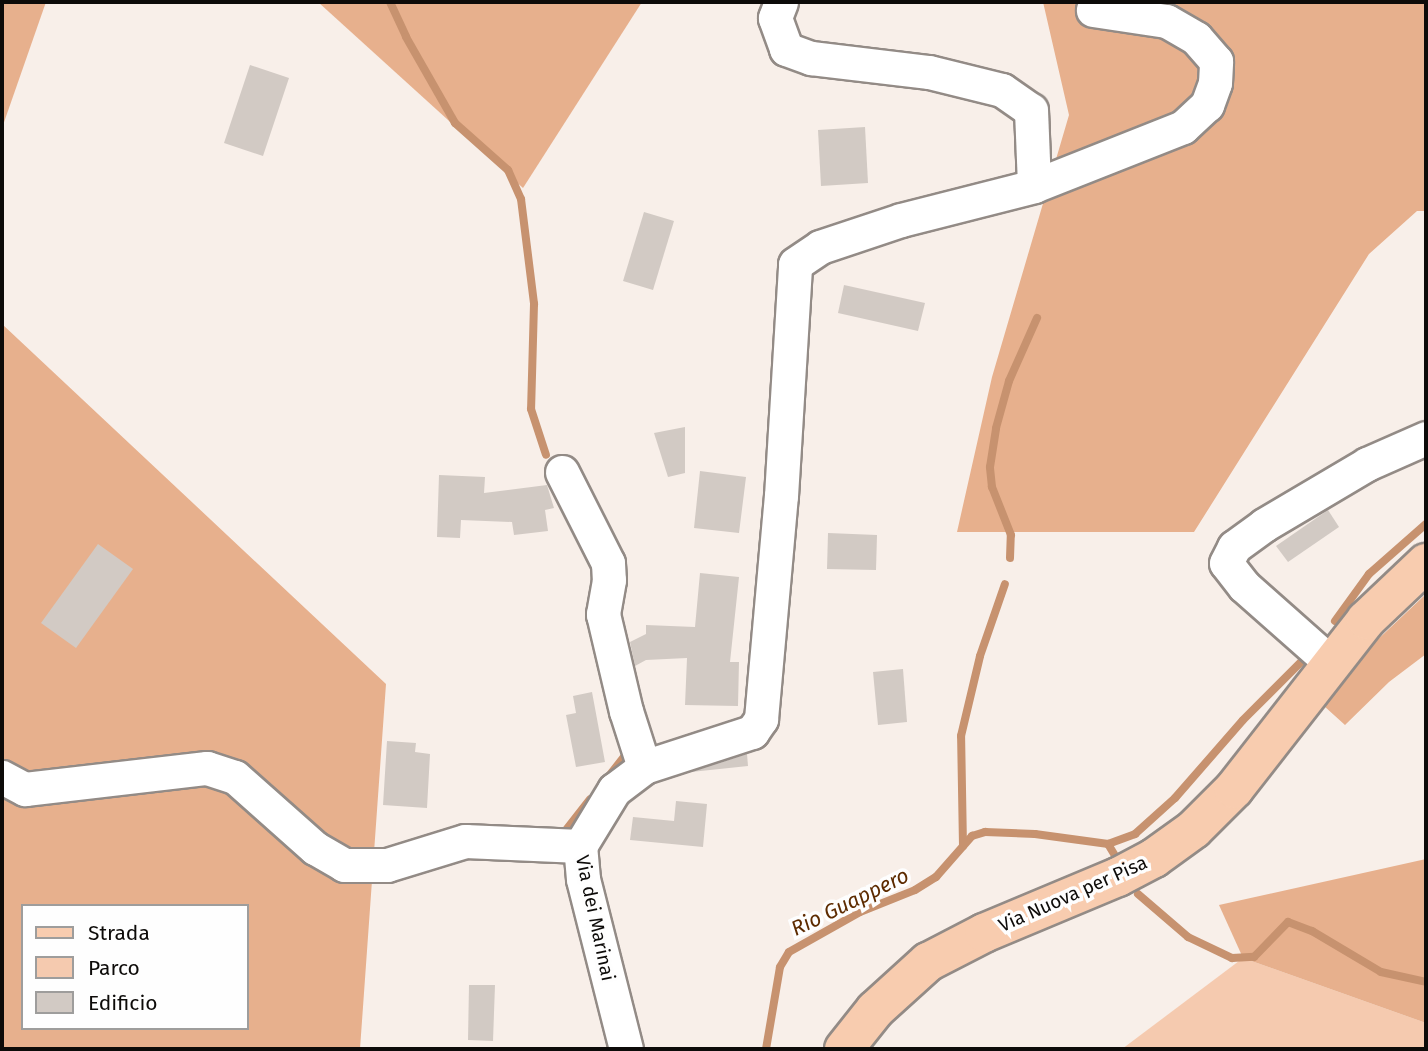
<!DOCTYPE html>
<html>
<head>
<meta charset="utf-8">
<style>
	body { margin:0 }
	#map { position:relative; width:1428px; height:1051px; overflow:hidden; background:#f8efe9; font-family:"Fira Sans",sans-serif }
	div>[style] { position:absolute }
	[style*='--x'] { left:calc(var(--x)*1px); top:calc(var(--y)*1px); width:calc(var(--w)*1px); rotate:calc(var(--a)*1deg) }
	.green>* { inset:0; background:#f5caaf }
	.forest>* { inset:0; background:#e7b08d }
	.stream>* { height:8px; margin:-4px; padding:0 4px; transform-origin:4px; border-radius:4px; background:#c7926f }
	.building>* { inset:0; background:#d2cac4 }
	.roads { filter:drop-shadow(2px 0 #938b86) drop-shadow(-2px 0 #938b86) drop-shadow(0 2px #938b86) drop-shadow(0 -2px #938b86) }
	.minor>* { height:33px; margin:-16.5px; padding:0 16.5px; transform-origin:16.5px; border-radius:16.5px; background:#fff }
	.major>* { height:38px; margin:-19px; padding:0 19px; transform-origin:19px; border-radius:19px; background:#f8ccaf }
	span { translate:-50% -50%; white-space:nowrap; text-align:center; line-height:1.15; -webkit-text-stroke:7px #fefefe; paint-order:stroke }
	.street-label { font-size:19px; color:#0d0b09 }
	.water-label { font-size:21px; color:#5d2b00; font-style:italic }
	.frame { position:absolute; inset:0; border:4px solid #0d0b09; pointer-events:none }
	.legend { position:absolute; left:21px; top:904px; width:228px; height:126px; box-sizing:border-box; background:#fefefe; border:2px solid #9e9d9c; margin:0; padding:9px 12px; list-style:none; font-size:21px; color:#0d0b09 }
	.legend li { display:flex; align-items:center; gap:14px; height:35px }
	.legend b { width:35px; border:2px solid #9e9d9c }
</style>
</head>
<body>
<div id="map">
	<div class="green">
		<i style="clip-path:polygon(1243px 958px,1426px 1023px,1426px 1049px,1122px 1049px)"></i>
	</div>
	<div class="forest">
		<i style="clip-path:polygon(2px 2px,46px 2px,2px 128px)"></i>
		<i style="clip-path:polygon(318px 2px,642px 2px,523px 188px)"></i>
		<i style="clip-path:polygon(1043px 2px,1426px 2px,1426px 211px,1417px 211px,1369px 254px,1194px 532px,957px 532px,992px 377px,1069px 115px)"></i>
		<i style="clip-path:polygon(evenodd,2px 324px,386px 684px,360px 1049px,2px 1049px,2px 324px,23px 906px,247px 906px,247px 1028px,23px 1028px,23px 906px)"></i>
		<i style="clip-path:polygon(1426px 594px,1426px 654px,1389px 682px,1345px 725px,1324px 706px,1374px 643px)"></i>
		<i style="clip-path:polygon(1426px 859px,1426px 1023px,1243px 958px,1219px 905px)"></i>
	</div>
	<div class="stream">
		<i style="--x:390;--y:2;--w:38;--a:65"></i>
		<i style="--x:406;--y:37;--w:99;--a:60.3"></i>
		<i style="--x:455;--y:123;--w:71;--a:41.6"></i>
		<i style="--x:508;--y:170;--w:32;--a:66"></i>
		<i style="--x:521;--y:199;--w:106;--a:82.9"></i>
		<i style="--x:534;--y:304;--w:105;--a:91.6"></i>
		<i style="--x:531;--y:409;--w:48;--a:71.9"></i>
		<i style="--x:1010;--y:558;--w:23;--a:-88"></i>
		<i style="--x:1011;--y:535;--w:52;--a:-111.6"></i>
		<i style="--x:992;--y:487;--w:20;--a:-96"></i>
		<i style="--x:990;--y:467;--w:39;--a:-81"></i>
		<i style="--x:996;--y:428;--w:49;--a:-74.5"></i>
		<i style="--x:1009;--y:381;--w:69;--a:-66"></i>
		<i style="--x:1335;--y:621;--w:58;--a:-54.1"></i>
		<i style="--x:1369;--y:574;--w:76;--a:-41.3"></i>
		<i style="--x:609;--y:776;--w:33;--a:-52"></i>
		<i style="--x:566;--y:830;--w:39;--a:-52"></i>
		<i style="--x:1108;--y:844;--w:12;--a:59"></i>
		<i style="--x:963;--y:846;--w:110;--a:-91"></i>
		<i style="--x:961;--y:736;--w:82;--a:-76.6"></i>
		<i style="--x:980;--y:656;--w:76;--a:-70.9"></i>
		<i style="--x:1138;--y:894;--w:66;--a:40.7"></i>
		<i style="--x:1188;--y:937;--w:49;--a:25.5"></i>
		<i style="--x:1232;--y:958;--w:22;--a:-3"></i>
		<i style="--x:1254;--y:957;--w:49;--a:-45.8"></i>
		<i style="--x:1288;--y:922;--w:26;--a:21"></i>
		<i style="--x:1312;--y:931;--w:80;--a:30.7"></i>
		<i style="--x:1381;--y:972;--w:46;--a:12.5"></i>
		<i style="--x:766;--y:1049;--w:83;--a:-80.3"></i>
		<i style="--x:780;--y:967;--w:17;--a:-59"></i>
		<i style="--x:789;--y:952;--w:81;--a:-29.4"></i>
		<i style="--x:860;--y:912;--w:59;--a:-21.8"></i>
		<i style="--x:915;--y:890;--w:25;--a:-32"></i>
		<i style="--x:936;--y:877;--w:55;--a:-48.7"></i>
		<i style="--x:972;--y:836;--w:14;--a:-17"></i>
		<i style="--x:985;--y:832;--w:50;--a:2.3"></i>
		<i style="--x:1035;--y:834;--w:74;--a:7.8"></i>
		<i style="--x:1108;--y:844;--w:29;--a:-20"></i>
		<i style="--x:1135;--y:834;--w:54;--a:-42"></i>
		<i style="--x:1175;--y:798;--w:103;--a:-48.9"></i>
		<i style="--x:1243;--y:720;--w:91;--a:-45"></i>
	</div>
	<div class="building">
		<i style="clip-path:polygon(250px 65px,289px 78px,263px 156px,224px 143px)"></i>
		<i style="clip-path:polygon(865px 127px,868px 183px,821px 186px,818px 130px)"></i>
		<i style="clip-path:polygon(644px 212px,674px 221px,653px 290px,623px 281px)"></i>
		<i style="clip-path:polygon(844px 285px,925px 303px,918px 331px,838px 313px)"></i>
		<i style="clip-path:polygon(685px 427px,685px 473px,668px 477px,654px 433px)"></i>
		<i style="clip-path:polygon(700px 471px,746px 477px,739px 533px,694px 528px)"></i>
		<i style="clip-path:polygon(439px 475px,485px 477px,484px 493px,547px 485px,554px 508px,545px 510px,548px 531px,514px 535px,512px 522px,461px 520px,460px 538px,437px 537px)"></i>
		<i style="clip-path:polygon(1328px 510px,1339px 527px,1288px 562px,1276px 546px)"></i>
		<i style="clip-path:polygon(828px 533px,877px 535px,876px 570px,827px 569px)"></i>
		<i style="clip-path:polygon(98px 544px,133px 569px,76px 648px,41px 623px)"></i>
		<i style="clip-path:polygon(700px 573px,739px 577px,730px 662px,739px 662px,738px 706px,685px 705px,687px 658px,646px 660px,635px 666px,630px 642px,646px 634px,646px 625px,695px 627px)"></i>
		<i style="clip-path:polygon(903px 669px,907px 722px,878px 725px,873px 672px)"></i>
		<i style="clip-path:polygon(592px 692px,605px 762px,576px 767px,566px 715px,576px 713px,573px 696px)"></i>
		<i style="clip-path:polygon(387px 741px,416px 743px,415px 752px,430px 754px,427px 808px,383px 805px)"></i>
		<i style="clip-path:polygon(747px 754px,748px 766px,691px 772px)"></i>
		<i style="clip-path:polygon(676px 801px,707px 804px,703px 847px,630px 840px,633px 817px,674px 821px)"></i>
		<i style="clip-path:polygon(469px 985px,495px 985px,493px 1041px,468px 1040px)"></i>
	</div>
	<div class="roads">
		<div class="minor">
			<i style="--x:781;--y:2;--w:17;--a:111"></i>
			<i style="--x:775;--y:18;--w:33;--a:70"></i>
			<i style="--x:786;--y:49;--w:27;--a:20"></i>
			<i style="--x:811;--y:58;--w:119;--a:6.8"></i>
			<i style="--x:929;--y:72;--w:75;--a:13.9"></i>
			<i style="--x:1002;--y:90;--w:35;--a:35"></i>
			<i style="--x:1031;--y:110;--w:76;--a:87.7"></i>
			<i style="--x:562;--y:472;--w:102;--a:63.2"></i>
			<i style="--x:608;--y:563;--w:17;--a:87"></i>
			<i style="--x:609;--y:580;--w:35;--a:100"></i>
			<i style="--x:603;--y:614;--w:100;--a:76.7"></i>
			<i style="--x:626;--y:711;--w:59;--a:72.2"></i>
			<i style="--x:1331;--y:663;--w:116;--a:-138.5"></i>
			<i style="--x:1244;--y:586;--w:29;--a:-128"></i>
			<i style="--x:1226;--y:563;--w:18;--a:-63"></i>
			<i style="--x:1234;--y:547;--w:37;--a:-36"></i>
			<i style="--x:1264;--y:525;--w:120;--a:-30.6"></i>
			<i style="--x:1367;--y:464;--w:64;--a:-23.8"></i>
			<i style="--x:2;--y:777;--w:26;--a:28"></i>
			<i style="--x:25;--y:789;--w:183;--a:-6.6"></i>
			<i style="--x:207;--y:768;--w:29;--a:18"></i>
			<i style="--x:235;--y:777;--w:107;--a:41.6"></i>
			<i style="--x:315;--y:848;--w:34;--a:30"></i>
			<i style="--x:344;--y:865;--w:43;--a:0"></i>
			<i style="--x:387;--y:865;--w:82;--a:-17.1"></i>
			<i style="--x:465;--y:841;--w:115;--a:2.5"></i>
			<i style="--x:626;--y:1049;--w:175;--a:-104.2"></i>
			<i style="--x:583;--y:879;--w:33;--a:-95"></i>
			<i style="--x:580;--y:846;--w:66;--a:-58.7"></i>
			<i style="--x:614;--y:790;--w:38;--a:-37"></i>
			<i style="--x:644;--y:767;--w:114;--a:-18"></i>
			<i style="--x:752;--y:732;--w:16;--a:-55"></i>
			<i style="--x:761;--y:719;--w:224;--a:-84.9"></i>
			<i style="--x:781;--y:496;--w:232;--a:-86.5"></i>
			<i style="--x:795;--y:264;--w:30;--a:-34"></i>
			<i style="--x:820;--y:247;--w:85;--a:-18.4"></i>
			<i style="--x:901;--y:220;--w:137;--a:-14.3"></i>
			<i style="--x:1034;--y:186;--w:160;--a:-21.6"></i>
			<i style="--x:1183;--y:127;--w:33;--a:-43"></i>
			<i style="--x:1207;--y:105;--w:23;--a:-70"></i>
			<i style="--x:1215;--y:83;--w:22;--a:-87"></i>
			<i style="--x:1216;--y:61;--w:30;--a:-131"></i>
			<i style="--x:1196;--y:38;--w:34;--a:-150"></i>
			<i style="--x:1166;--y:21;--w:74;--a:-171.4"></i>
		</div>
		<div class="major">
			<i style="--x:844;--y:1049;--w:50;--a:-51.5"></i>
			<i style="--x:875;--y:1010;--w:72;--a:-42.2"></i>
			<i style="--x:928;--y:962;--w:63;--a:-27.4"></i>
			<i style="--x:984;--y:933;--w:145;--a:-22.7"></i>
			<i style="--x:1118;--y:877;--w:41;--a:-27.8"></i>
			<i style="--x:1154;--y:858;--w:49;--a:-35.9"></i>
			<i style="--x:1194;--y:829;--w:57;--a:-45"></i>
			<i style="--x:1234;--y:789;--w:214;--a:-52"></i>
			<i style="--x:1366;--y:620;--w:83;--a:-43.5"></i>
		</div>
	</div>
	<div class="street-label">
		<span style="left:1073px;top:894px;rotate:-24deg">Via Nuova per Pisa</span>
		<span style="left:595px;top:918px;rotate:78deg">Via dei Marinai</span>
	</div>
	<div class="water-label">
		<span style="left:850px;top:902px;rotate:-26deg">Rio Guappero</span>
	</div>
	<div class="frame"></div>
	<ul class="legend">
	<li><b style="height:9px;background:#f8ccaf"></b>Strada</li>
	<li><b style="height:19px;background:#f5caaf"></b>Parco</li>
	<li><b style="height:19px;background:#d2cac4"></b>Edificio</li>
	</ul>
</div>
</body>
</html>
